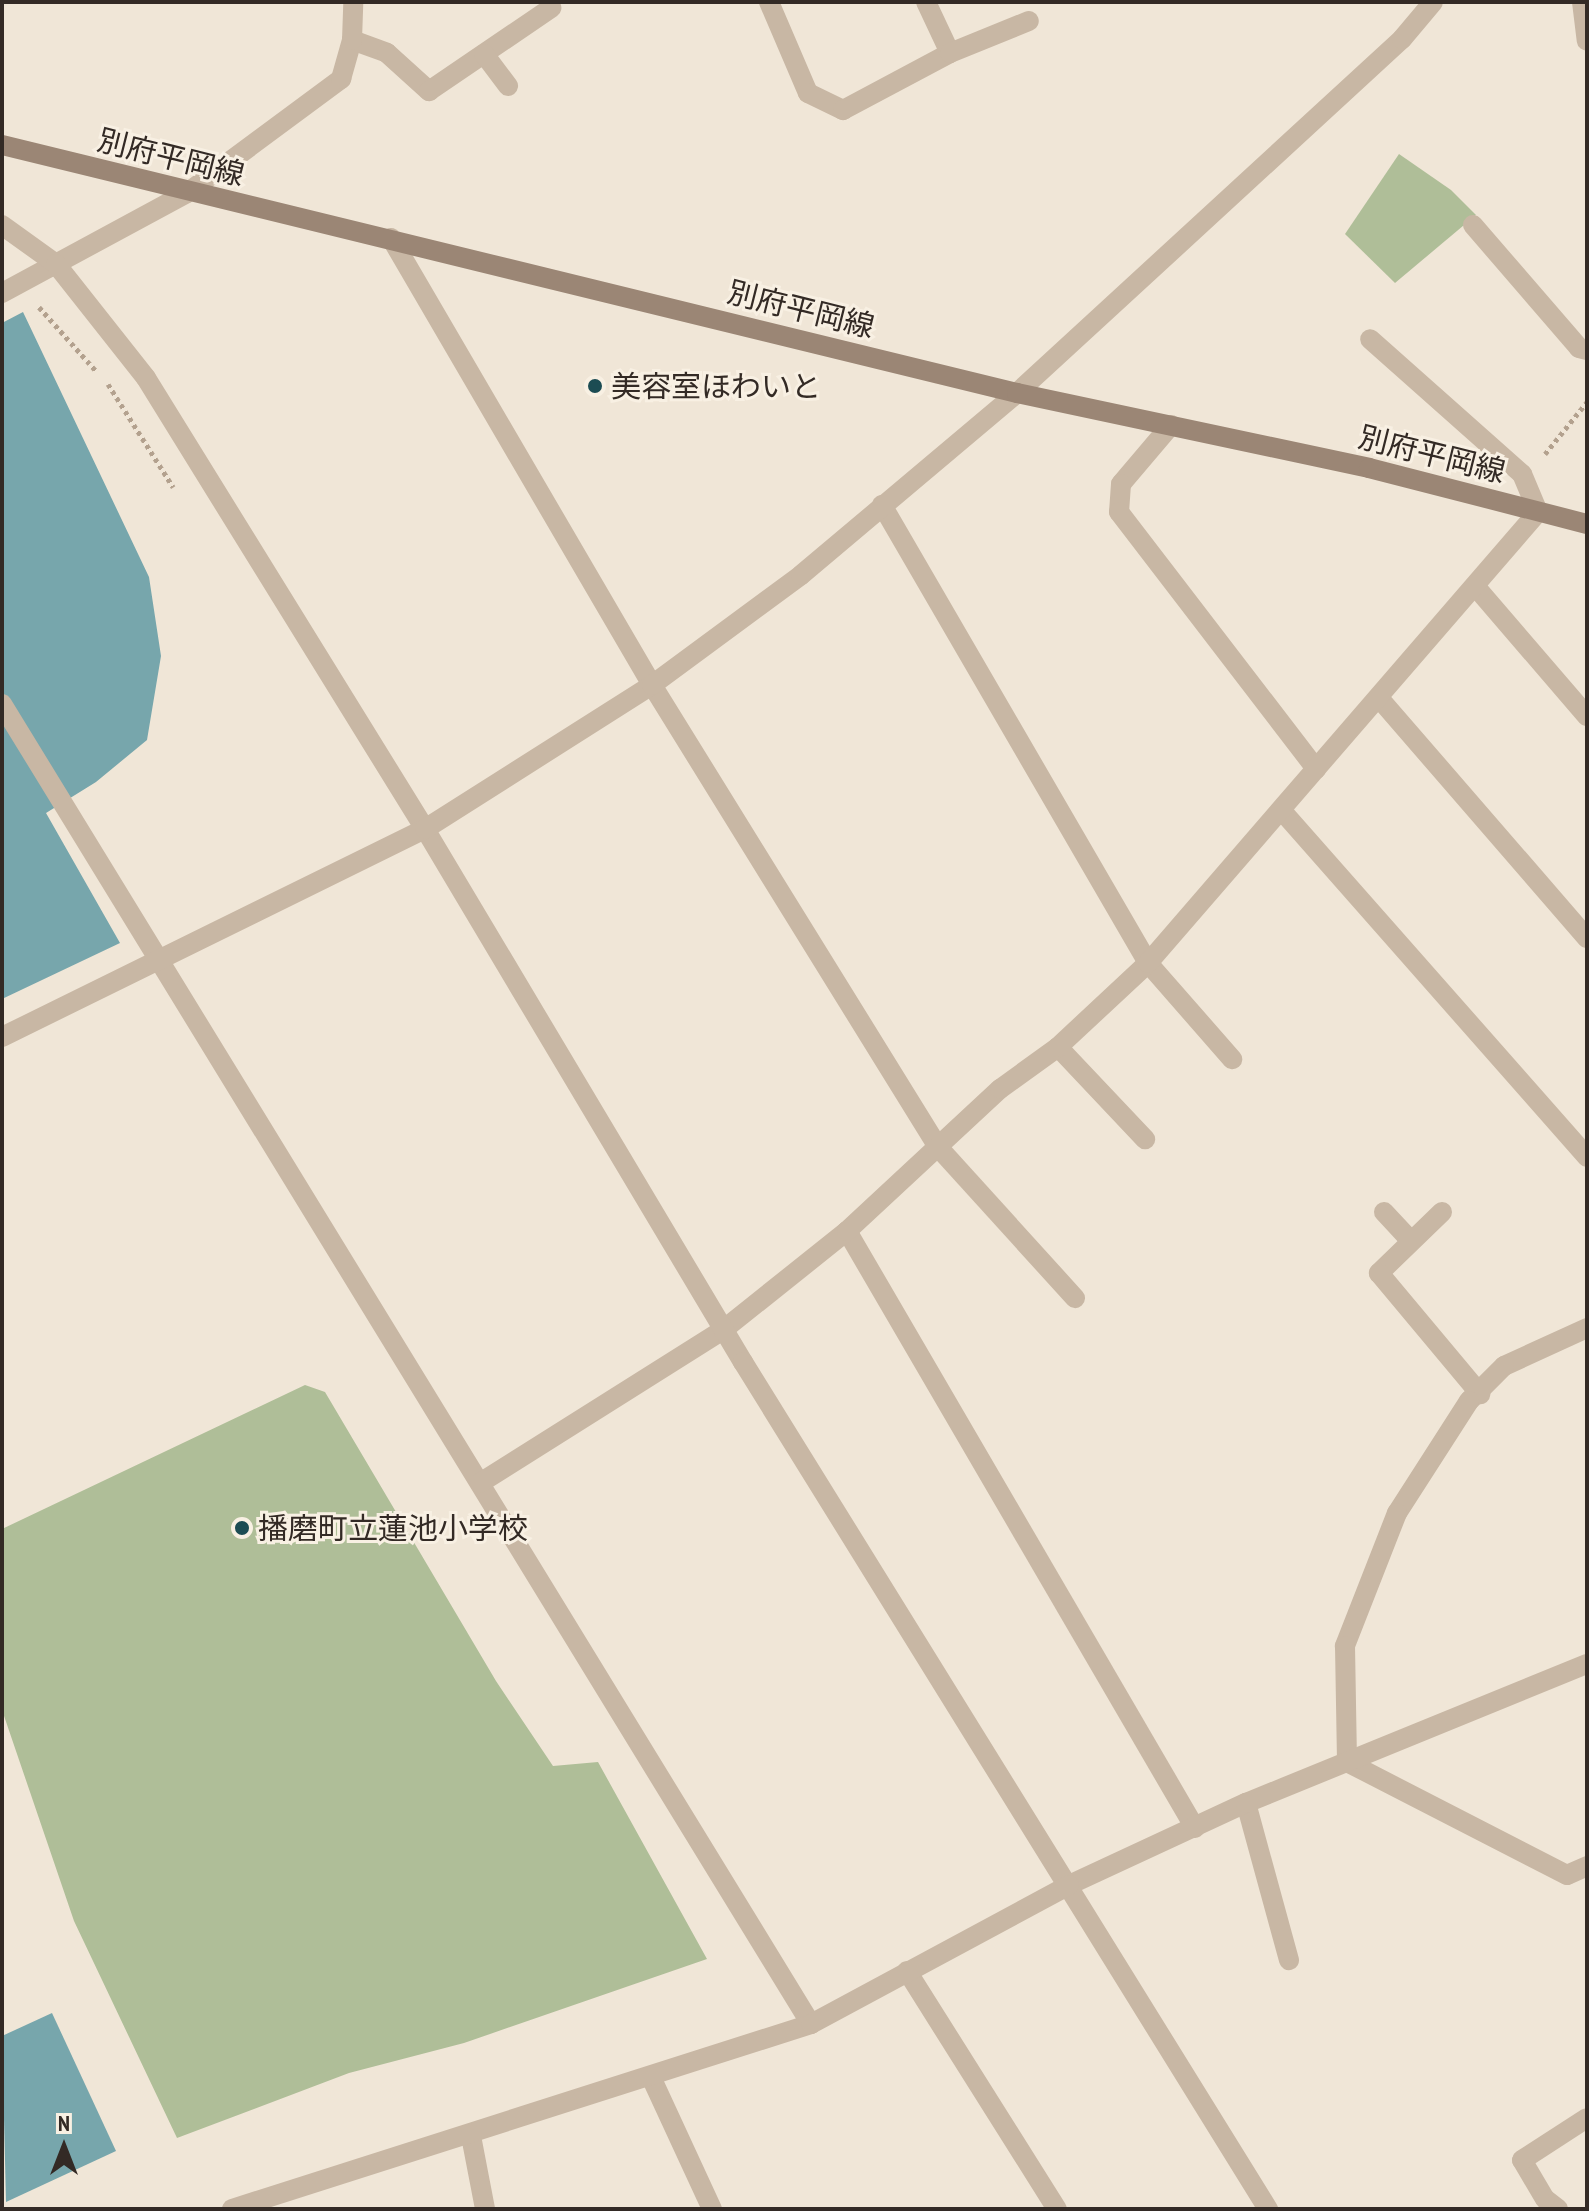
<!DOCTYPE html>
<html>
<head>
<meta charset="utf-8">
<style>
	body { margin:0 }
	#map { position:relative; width:1589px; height:2211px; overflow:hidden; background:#f0e6d7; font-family:"PT Sans Narrow","Noto Sans JP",sans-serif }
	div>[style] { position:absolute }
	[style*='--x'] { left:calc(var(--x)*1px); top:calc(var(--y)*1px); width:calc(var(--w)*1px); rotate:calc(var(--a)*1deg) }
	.green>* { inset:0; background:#afbe98 }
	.water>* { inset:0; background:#77a6ac }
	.path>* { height:5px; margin-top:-2.5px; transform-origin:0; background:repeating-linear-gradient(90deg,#b3a18e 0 4px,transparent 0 8px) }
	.minor>* { height:20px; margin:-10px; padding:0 10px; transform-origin:10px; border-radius:10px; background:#c8b7a4 }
	.tertiary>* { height:20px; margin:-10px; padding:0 10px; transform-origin:10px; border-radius:10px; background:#c8b7a4 }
	.secondary>* { height:20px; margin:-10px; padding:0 10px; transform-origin:10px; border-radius:10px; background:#9b8675 }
	.dots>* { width:22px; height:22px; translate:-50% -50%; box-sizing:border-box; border:4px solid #f8f0e3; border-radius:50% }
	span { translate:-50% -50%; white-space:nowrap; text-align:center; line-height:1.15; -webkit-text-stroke:6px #f8f0e3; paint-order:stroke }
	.street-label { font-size:30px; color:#332a25 }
	.poi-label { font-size:30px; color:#332a25 }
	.left { translate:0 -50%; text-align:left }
	.frame { position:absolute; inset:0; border:4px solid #332a25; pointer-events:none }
	.north { position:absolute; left:24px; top:2107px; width:80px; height:80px; -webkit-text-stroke:6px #f8f0e3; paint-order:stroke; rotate:0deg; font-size:22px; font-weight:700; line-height:32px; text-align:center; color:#332a25 }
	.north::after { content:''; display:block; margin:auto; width:28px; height:36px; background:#332a25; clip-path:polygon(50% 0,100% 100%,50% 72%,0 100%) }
</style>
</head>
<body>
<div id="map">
	<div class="green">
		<i style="clip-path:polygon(1399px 154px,1451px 190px,1476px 215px,1395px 283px,1345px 234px)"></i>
		<i style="clip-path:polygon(305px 1385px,325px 1392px,496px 1681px,553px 1766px,598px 1762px,707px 1959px,464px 2043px,349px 2073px,177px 2138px,74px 1921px,2px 1710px,2px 1529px)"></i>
	</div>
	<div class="water">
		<i style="clip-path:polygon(23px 312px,149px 577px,161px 656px,147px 740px,96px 782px,46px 813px,120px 943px,2px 999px,2px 323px)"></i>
		<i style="clip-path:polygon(52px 2013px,116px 2151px,6px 2202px,2px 2036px)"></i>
	</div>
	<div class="path">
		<i style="--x:39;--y:307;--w:86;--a:48.3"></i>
		<i style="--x:108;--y:384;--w:122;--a:57.7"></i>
		<i style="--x:1545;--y:454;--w:67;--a:-51.1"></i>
	</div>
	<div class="minor">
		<i style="--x:769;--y:2;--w:99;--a:66.8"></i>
		<i style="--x:808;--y:93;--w:39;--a:26"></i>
		<i style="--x:843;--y:110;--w:121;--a:-28"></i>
		<i style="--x:950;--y:53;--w:56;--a:-115.2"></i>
		<i style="--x:1582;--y:2;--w:39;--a:83"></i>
		<i style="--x:352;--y:40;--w:37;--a:20"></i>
		<i style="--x:387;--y:53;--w:57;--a:42.1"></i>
		<i style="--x:429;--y:91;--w:148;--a:-34.2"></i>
		<i style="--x:950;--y:53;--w:85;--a:-22.1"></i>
		<i style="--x:484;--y:54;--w:40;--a:53"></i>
		<i style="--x:1473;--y:225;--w:162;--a:49.2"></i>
		<i style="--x:1579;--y:348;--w:8;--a:14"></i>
		<i style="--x:391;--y:238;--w:518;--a:59.72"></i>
		<i style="--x:652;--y:685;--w:543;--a:58.24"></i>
		<i style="--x:938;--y:1147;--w:204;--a:47.8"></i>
		<i style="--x:2;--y:293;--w:210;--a:-28.4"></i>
		<i style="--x:187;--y:193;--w:192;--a:-36.5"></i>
		<i style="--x:341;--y:79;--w:41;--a:-74.2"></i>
		<i style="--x:352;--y:40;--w:38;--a:-88"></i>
		<i style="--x:1171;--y:425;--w:77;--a:130.3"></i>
		<i style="--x:1121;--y:484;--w:28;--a:94"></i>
		<i style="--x:1119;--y:512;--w:324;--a:52.5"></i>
		<i style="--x:882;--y:505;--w:530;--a:59.85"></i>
		<i style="--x:1148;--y:963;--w:128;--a:48.8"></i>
		<i style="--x:1475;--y:586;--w:172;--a:49.3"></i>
		<i style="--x:1379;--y:698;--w:318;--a:49.1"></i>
		<i style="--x:2;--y:704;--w:1548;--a:58.5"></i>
		<i style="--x:1283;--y:812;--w:460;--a:48.6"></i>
		<i style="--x:1058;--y:1047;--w:127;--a:46.6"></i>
		<i style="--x:1384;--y:1212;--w:37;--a:47"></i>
		<i style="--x:1442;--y:1212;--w:88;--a:135.9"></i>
		<i style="--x:1379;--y:1273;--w:158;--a:50.1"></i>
		<i style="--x:847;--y:1231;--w:691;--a:59.76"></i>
		<i style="--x:1587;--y:1328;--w:91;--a:155.4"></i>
		<i style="--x:1504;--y:1366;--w:49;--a:135"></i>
		<i style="--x:1469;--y:1401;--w:133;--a:122.7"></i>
		<i style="--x:1397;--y:1513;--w:143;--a:111.4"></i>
		<i style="--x:1345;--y:1646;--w:116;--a:89"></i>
		<i style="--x:1347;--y:1762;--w:247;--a:27.2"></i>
		<i style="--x:1567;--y:1875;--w:22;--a:-24"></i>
		<i style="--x:480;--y:1483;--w:287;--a:-32.2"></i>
		<i style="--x:723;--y:1330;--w:159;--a:-38.6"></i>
		<i style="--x:847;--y:1231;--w:209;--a:-42.9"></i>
		<i style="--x:1000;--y:1089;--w:72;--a:-35.9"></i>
		<i style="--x:1058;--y:1047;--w:123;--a:-43"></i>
		<i style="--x:1148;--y:963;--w:596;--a:-49.15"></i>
		<i style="--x:1538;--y:512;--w:41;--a:-112.8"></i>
		<i style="--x:1522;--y:474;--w:203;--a:-138.4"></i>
		<i style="--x:1246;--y:1803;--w:163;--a:74.7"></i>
		<i style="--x:1069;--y:1885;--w:195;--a:-24.9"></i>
		<i style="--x:1246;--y:1803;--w:368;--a:-22.2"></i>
		<i style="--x:907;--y:1971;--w:281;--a:57.8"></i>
		<i style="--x:651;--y:2077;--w:145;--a:65.2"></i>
		<i style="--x:471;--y:2136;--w:74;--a:79.1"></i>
		<i style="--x:1558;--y:2209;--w:16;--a:-142"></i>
		<i style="--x:1545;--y:2199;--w:45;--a:-120.5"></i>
		<i style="--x:1522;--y:2160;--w:77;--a:-32.9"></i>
	</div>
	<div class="tertiary">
		<i style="--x:2;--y:225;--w:67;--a:35.8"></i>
		<i style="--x:56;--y:264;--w:145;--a:51.7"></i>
		<i style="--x:146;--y:378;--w:530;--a:58.26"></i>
		<i style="--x:425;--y:829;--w:621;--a:59.18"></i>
		<i style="--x:743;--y:1362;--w:997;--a:58.21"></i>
		<i style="--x:2;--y:1037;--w:471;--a:-26.2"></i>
		<i style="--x:425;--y:829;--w:269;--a:-32.4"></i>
		<i style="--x:652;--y:685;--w:185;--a:-36.4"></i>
		<i style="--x:801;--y:575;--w:282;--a:-40.1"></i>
		<i style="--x:1017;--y:393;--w:523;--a:-42.6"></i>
		<i style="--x:1402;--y:39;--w:48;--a:-50"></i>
		<i style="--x:232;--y:2209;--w:608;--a:-17.72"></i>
		<i style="--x:811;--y:2024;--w:293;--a:-28.3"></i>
	</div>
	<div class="secondary">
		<i style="--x:2;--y:145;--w:1045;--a:13.73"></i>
		<i style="--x:1017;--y:393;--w:360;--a:12"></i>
		<i style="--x:1369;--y:468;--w:225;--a:14.4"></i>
	</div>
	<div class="dots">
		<i style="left:595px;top:386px;background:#1c4c53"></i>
		<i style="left:242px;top:1528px;background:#1c4c53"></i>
	</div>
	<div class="street-label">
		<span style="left:171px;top:157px;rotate:14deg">別府平岡線</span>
		<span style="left:801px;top:309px;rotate:14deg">別府平岡線</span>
		<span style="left:1432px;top:454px;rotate:14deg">別府平岡線</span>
	</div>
	<div class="poi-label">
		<span class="left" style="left:611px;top:386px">美容室ほわいと</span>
		<span class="left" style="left:258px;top:1528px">播磨町立蓮池小学校</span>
	</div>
	<div class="frame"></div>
	<div class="north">N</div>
</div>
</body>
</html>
